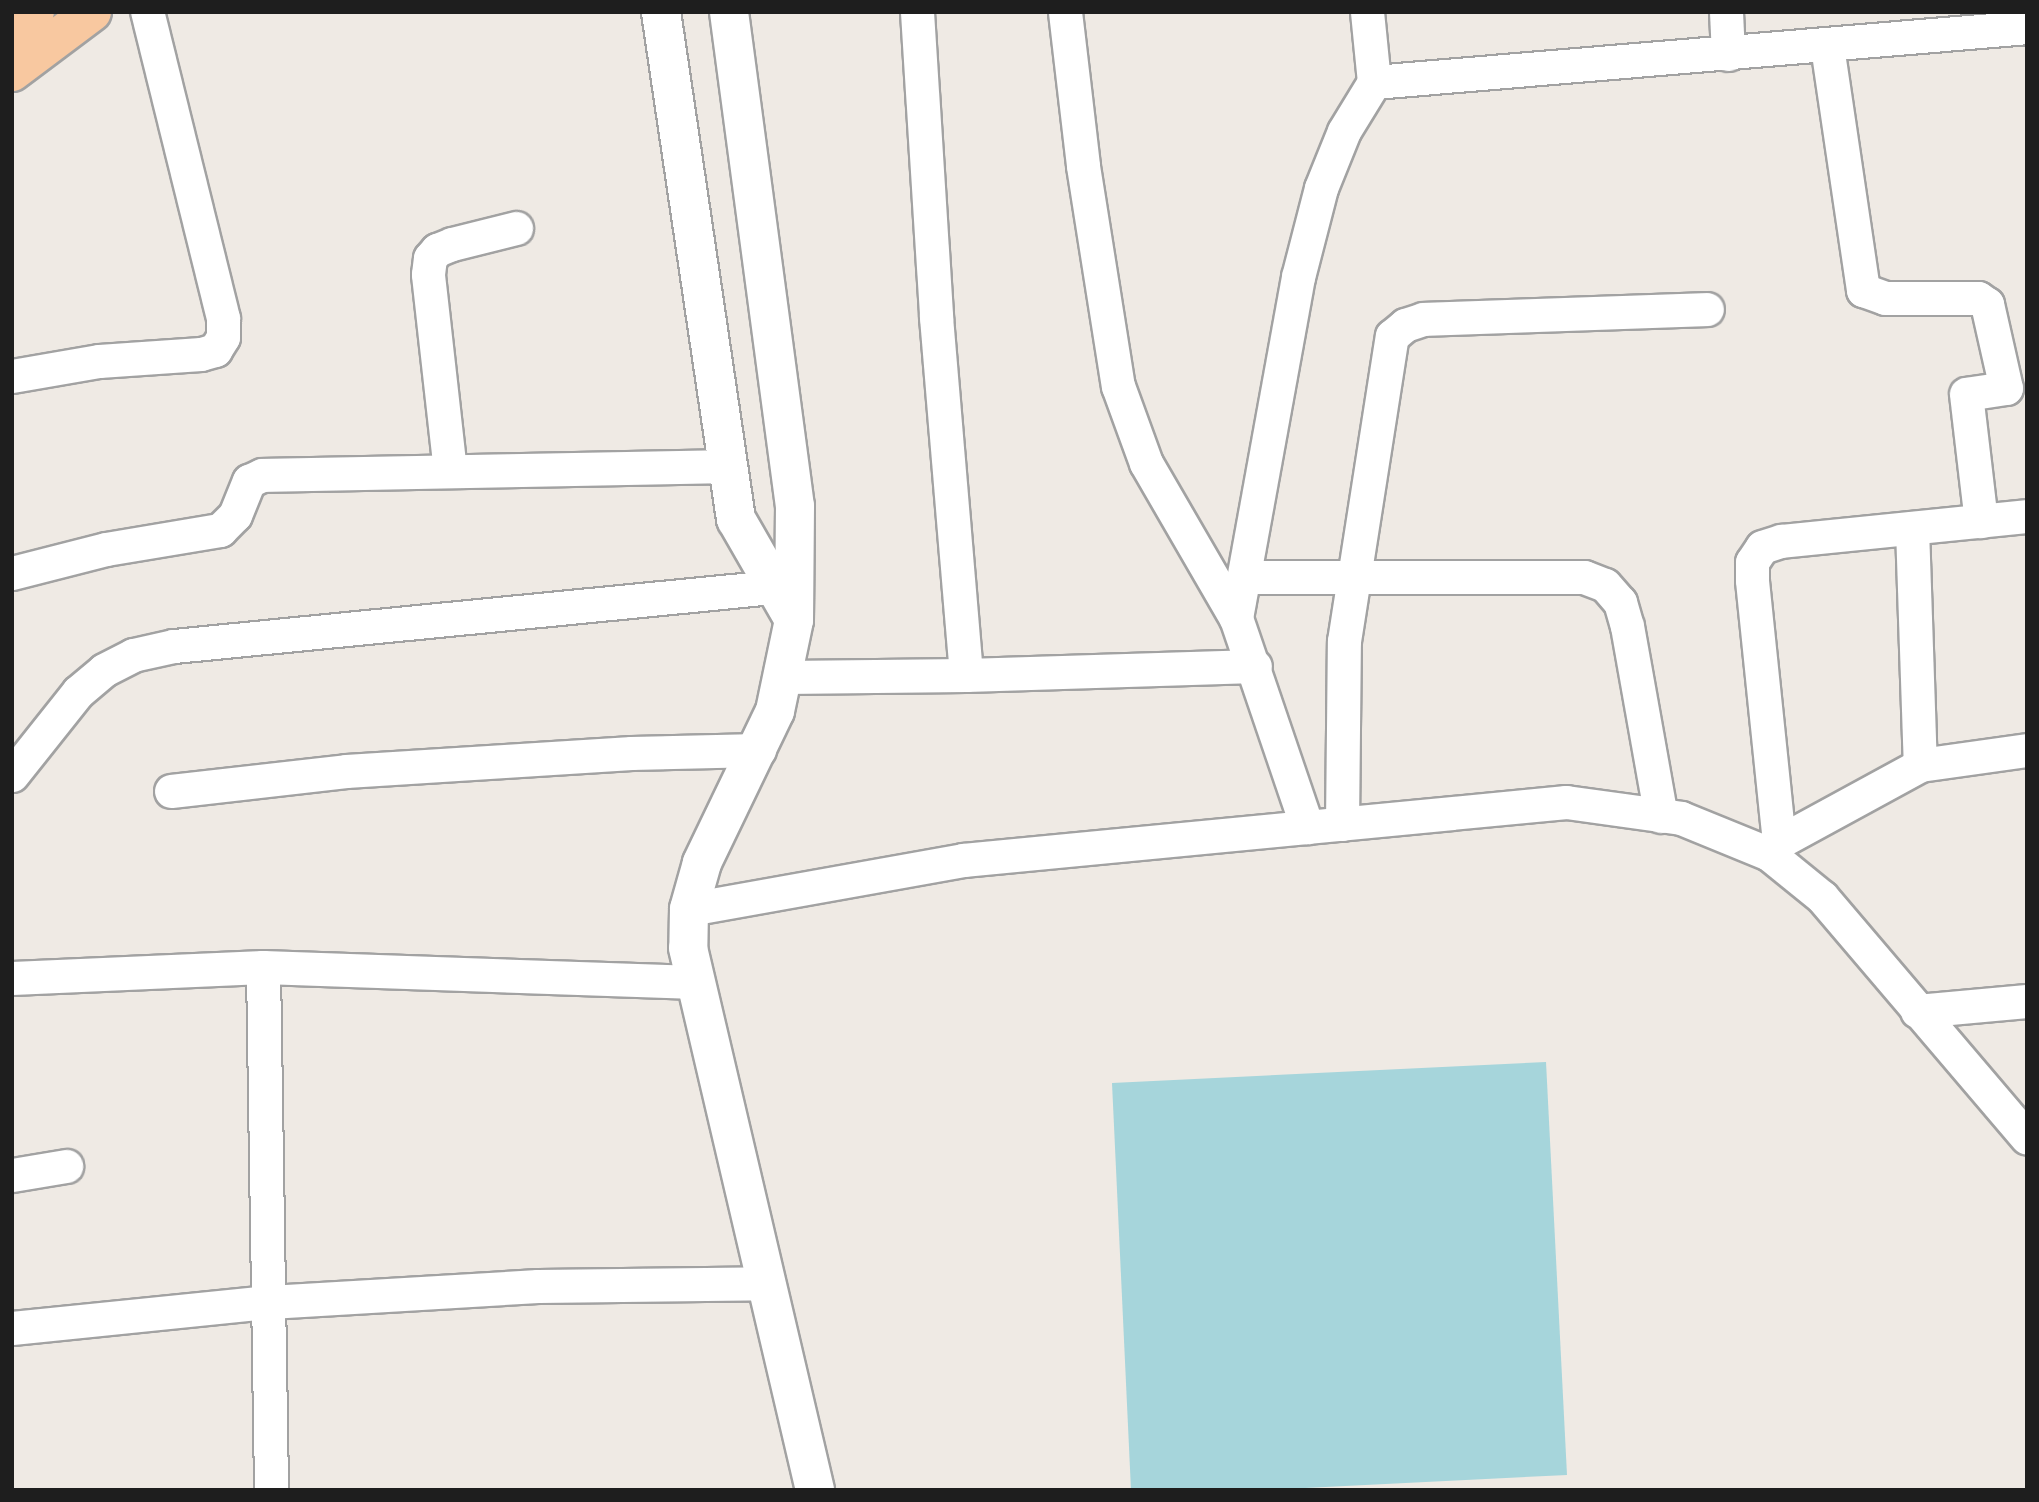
<!DOCTYPE html>
<html>
<head>
<meta charset="utf-8">
<style>
	body { margin:0 }
	#map { position:relative; width:2039px; height:1502px; overflow:hidden; background:#efeae4; font-family:Rubik,sans-serif }
	div>[style] { position:absolute }
	[style*='--x'] { left:calc(var(--x)*1px); top:calc(var(--y)*1px); width:calc(var(--w)*1px); rotate:calc(var(--a)*1deg) }
	.water>* { inset:0; background:#a6d5db }
	.roads { filter:drop-shadow(2px 0 #a2a2a2) drop-shadow(-2px 0 #a2a2a2) drop-shadow(0 2px #a2a2a2) drop-shadow(0 -2px #a2a2a2) }
	.minor>* { height:33px; margin:-16.5px; padding:0 16.5px; transform-origin:16.5px; border-radius:16.5px; background:#fff }
	.tertiary>* { height:38px; margin:-19px; padding:0 19px; transform-origin:19px; border-radius:19px; background:#fff }
	.primary>* { height:38px; margin:-19px; padding:0 19px; transform-origin:19px; border-radius:19px; background:#f8c8a0 }
	span { translate:-50% -50%; white-space:nowrap; text-align:center; line-height:1.15; -webkit-text-stroke:5px #fff; paint-order:stroke }
	.frame { position:absolute; inset:0; border:14px solid #1e1e1e; pointer-events:none }
</style>
</head>
<body>
<div id="map">
	<div class="water">
		<i style="clip-path:polygon(1546px 1062px,1567px 1475px,1263px 1490px,1131px 1490px,1112px 1083px)"></i>
	</div>
	<div class="roads">
		<div class="minor">
			<i style="--x:917;--y:12;--w:306;--a:86.4"></i>
			<i style="--x:936;--y:317;--w:359;--a:85.2"></i>
			<i style="--x:1065;--y:12;--w:155;--a:83.3"></i>
			<i style="--x:1083;--y:166;--w:223;--a:81"></i>
			<i style="--x:1118;--y:386;--w:82;--a:70"></i>
			<i style="--x:1146;--y:463;--w:179;--a:59.9"></i>
			<i style="--x:1236;--y:618;--w:221;--a:71.2"></i>
			<i style="--x:1726;--y:12;--w:42;--a:87.3"></i>
			<i style="--x:1827;--y:46;--w:247;--a:81.6"></i>
			<i style="--x:1863;--y:290;--w:23;--a:20"></i>
			<i style="--x:1885;--y:298;--w:93;--a:0"></i>
			<i style="--x:1978;--y:298;--w:11;--a:34"></i>
			<i style="--x:1987;--y:304;--w:86;--a:77.3"></i>
			<i style="--x:2006;--y:388;--w:40;--a:171.5"></i>
			<i style="--x:1966;--y:394;--w:128;--a:83.3"></i>
			<i style="--x:1374;--y:82;--w:655;--a:-4.81"></i>
			<i style="--x:12;--y:376;--w:88;--a:-9.8"></i>
			<i style="--x:99;--y:361;--w:102;--a:-3.9"></i>
			<i style="--x:201;--y:354;--w:15;--a:-16"></i>
			<i style="--x:215;--y:350;--w:15;--a:-58"></i>
			<i style="--x:223;--y:337;--w:19;--a:-90"></i>
			<i style="--x:223;--y:318;--w:315;--a:-103.9"></i>
			<i style="--x:450;--y:471;--w:198;--a:-96.4"></i>
			<i style="--x:428;--y:274;--w:16;--a:-83"></i>
			<i style="--x:430;--y:258;--w:11;--a:-49"></i>
			<i style="--x:437;--y:250;--w:16;--a:-22"></i>
			<i style="--x:452;--y:244;--w:66;--a:-14"></i>
			<i style="--x:1912;--y:528;--w:237;--a:88.1"></i>
			<i style="--x:12;--y:573;--w:97;--a:-14.3"></i>
			<i style="--x:106;--y:549;--w:116;--a:-9.5"></i>
			<i style="--x:220;--y:530;--w:21;--a:-45"></i>
			<i style="--x:235;--y:515;--w:37;--a:-68"></i>
			<i style="--x:249;--y:481;--w:14;--a:-25"></i>
			<i style="--x:262;--y:475;--w:466;--a:-1.1"></i>
			<i style="--x:1244;--y:577;--w:340;--a:0"></i>
			<i style="--x:1584;--y:577;--w:22;--a:21"></i>
			<i style="--x:1605;--y:585;--w:23;--a:49"></i>
			<i style="--x:1620;--y:602;--w:25;--a:74"></i>
			<i style="--x:1627;--y:626;--w:193;--a:79.9"></i>
			<i style="--x:1236;--y:618;--w:347;--a:-79.7"></i>
			<i style="--x:1298;--y:277;--w:92;--a:-75.5"></i>
			<i style="--x:1321;--y:188;--w:61;--a:-68"></i>
			<i style="--x:1344;--y:131;--w:57;--a:-58.5"></i>
			<i style="--x:1374;--y:82;--w:70;--a:-95.7"></i>
			<i style="--x:784;--y:677;--w:182;--a:-0.6"></i>
			<i style="--x:966;--y:675;--w:289;--a:-1.8"></i>
			<i style="--x:12;--y:775;--w:106;--a:-51.5"></i>
			<i style="--x:78;--y:692;--w:34;--a:-40"></i>
			<i style="--x:104;--y:670;--w:33;--a:-27"></i>
			<i style="--x:133;--y:655;--w:42;--a:-12.4"></i>
			<i style="--x:174;--y:646;--w:601;--a:-5.63"></i>
			<i style="--x:171;--y:791;--w:176;--a:-6.5"></i>
			<i style="--x:346;--y:771;--w:286;--a:-3.6"></i>
			<i style="--x:631;--y:753;--w:128;--a:-1.3"></i>
			<i style="--x:1342;--y:824;--w:183;--a:-89.4"></i>
			<i style="--x:1344;--y:641;--w:309;--a:-81.1"></i>
			<i style="--x:1392;--y:336;--w:17;--a:-40"></i>
			<i style="--x:1405;--y:325;--w:19;--a:-18"></i>
			<i style="--x:1423;--y:319;--w:284;--a:-2"></i>
			<i style="--x:1779;--y:842;--w:263;--a:-95.9"></i>
			<i style="--x:1752;--y:580;--w:18;--a:-90"></i>
			<i style="--x:1752;--y:562;--w:18;--a:-56"></i>
			<i style="--x:1762;--y:547;--w:20;--a:-18"></i>
			<i style="--x:1781;--y:541;--w:247;--a:-5.8"></i>
			<i style="--x:1769;--y:854;--w:16;--a:-50"></i>
			<i style="--x:1779;--y:842;--w:161;--a:-28.6"></i>
			<i style="--x:1920;--y:765;--w:108;--a:-8"></i>
			<i style="--x:689;--y:909;--w:278;--a:-10.1"></i>
			<i style="--x:963;--y:860;--w:606;--a:-5.49"></i>
			<i style="--x:1566;--y:802;--w:116;--a:7.9"></i>
			<i style="--x:1681;--y:818;--w:95;--a:22.2"></i>
			<i style="--x:1769;--y:854;--w:68;--a:39.1"></i>
			<i style="--x:1822;--y:897;--w:316;--a:49.6"></i>
			<i style="--x:263;--y:967;--w:523;--a:89.12"></i>
			<i style="--x:12;--y:978;--w:251;--a:-2.5"></i>
			<i style="--x:263;--y:967;--w:433;--a:2"></i>
			<i style="--x:1917;--y:1011;--w:110;--a:-5.2"></i>
			<i style="--x:12;--y:1175;--w:55;--a:-9.5"></i>
			<i style="--x:12;--y:1328;--w:258;--a:-5.8"></i>
			<i style="--x:269;--y:1302;--w:269;--a:-3.4"></i>
			<i style="--x:538;--y:1286;--w:230;--a:-0.7"></i>
		</div>
		<div class="tertiary">
			<i style="--x:661;--y:12;--w:513;--a:81.59"></i>
			<i style="--x:736;--y:519;--w:116;--a:60.1"></i>
			<i style="--x:729;--y:12;--w:498;--a:82.4"></i>
			<i style="--x:795;--y:506;--w:114;--a:90.5"></i>
			<i style="--x:794;--y:620;--w:93;--a:101.8"></i>
			<i style="--x:775;--y:711;--w:169;--a:115.7"></i>
			<i style="--x:702;--y:863;--w:48;--a:105.8"></i>
			<i style="--x:689;--y:909;--w:39;--a:91"></i>
			<i style="--x:688;--y:948;--w:557;--a:76.81"></i>
		</div>
		<div class="primary">
			<i style="--x:12;--y:30;--w:29;--a:-38"></i>
			<i style="--x:12;--y:72;--w:100;--a:-36.9"></i>
		</div>
	</div>
	<div class="frame"></div>
</div>
</body>
</html>
